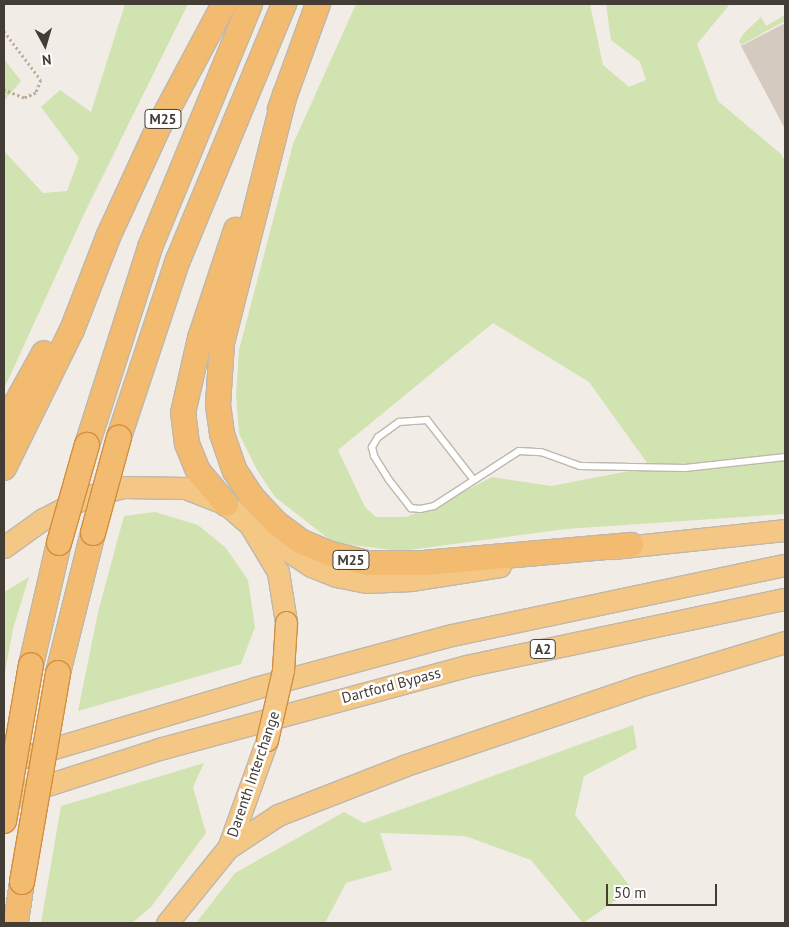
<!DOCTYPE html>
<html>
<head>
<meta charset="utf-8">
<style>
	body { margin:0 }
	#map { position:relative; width:789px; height:927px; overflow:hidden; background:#f1ede6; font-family:"PT Sans",sans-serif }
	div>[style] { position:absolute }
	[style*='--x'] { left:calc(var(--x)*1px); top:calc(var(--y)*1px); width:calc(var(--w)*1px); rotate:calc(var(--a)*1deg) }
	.green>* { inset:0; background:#d1e3b1 }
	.building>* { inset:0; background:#d5cabf }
	.path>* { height:2.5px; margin-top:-1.25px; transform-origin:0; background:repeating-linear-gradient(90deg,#bdae9b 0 2.5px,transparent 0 5px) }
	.roads { filter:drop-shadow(1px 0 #bfb7ac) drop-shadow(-1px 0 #bfb7ac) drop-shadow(0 1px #bfb7ac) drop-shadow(0 -1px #bfb7ac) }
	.service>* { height:6px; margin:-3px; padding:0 3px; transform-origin:3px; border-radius:3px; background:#fff }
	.trunk>* { height:21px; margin:-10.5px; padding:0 10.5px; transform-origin:10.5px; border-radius:10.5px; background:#f5c784 }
	.motorway>* { height:24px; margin:-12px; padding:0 12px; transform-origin:12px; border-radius:12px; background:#f3bb6f }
	.bridges { filter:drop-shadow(1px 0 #d18e40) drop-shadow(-1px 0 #d18e40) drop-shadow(0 1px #d18e40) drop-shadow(0 -1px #d18e40) }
	.trunk-bridge>* { height:21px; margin:-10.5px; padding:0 10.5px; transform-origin:10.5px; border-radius:10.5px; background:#f5c784 }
	.motorway-bridge>* { height:24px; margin:-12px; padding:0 12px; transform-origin:12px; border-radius:12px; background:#f3bb6f }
	span { translate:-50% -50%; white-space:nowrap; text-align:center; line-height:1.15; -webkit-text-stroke:5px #fff; paint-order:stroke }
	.shield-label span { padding:1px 4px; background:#fff; border:1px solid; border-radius:4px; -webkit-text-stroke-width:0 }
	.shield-label { font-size:14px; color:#443d36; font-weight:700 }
	.street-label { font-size:15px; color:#443d36 }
	.frame { position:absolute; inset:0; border:5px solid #443d36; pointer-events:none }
	.north { position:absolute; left:20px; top:20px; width:50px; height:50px; -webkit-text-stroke:4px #fff; paint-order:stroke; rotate:174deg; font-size:14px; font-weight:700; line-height:20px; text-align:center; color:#443d36 }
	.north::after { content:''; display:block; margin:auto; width:18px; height:22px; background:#443d36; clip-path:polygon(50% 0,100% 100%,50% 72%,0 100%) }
	.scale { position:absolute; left:606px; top:884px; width:111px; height:22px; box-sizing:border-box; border:2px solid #443d36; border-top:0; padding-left:6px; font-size:15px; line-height:18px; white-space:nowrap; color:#443d36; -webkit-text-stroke:4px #fff; paint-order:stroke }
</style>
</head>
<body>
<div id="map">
	<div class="green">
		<i style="clip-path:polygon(125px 4px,188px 4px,85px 212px,4px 389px,4px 151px,43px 193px,67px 191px,79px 158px,41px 107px,60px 90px,91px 112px)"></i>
		<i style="clip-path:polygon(evenodd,356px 4px,590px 4px,603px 65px,629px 87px,646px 80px,640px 62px,611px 40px,606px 4px,730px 4px,697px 44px,718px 101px,781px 154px,785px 161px,785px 514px,566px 529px,402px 551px,334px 543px,275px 497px,257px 470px,239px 434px,236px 395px,239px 350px,293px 144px,356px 4px,493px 323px,589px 382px,650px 467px,551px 486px,492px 477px,444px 502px,406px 517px,376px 517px,365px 507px,338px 450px,493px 323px)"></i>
		<i style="clip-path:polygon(785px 15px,785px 21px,741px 45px,739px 41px,744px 33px,761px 17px,766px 26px)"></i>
		<i style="clip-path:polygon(4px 59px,21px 81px,4px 101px)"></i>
		<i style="clip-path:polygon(155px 512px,198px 525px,226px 548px,248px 580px,255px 627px,241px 664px,78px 711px,98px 612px,124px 516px)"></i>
		<i style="clip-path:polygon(29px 577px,13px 629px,4px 677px,4px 592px)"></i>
		<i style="clip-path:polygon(633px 725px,637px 748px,584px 776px,575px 815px,632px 889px,583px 923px,531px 860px,465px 836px,380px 833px,392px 870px,346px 883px,325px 923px,196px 923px,235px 873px,344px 812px,364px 823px)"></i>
		<i style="clip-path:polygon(204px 763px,193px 787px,206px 833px,151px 907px,132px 923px,41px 923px,61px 806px)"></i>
	</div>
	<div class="building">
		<i style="clip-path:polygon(785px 23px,785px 129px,741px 46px)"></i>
	</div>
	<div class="path">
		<i style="--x:4;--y:31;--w:61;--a:52.9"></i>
		<i style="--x:41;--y:80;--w:14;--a:111"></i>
		<i style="--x:36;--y:93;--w:13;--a:157"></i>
		<i style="--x:24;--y:98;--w:22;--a:-158"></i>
	</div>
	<div class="roads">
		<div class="service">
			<i style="--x:473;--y:479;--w:75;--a:-127.9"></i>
			<i style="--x:427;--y:420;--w:28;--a:176"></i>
			<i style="--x:399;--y:422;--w:26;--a:144"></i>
			<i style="--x:378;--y:437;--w:12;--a:121"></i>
			<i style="--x:372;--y:447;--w:9;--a:77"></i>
			<i style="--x:374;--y:456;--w:28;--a:58"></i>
			<i style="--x:389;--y:480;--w:36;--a:52"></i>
			<i style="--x:411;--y:508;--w:9;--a:6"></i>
			<i style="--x:420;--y:509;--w:14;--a:-12"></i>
			<i style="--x:434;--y:506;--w:101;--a:-32.9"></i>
			<i style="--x:519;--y:451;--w:22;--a:3"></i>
			<i style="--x:541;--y:452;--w:41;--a:19.7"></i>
			<i style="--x:580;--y:466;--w:105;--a:1.1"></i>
			<i style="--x:685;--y:468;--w:101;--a:-6.3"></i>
		</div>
		<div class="trunk">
			<i style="--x:250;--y:525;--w:73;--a:33.9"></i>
			<i style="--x:311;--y:566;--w:27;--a:22"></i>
			<i style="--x:336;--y:576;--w:31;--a:11"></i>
			<i style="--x:366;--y:582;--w:46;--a:-2.5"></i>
			<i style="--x:412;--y:580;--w:89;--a:-9"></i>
			<i style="--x:4;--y:547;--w:48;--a:-35.7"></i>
			<i style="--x:43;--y:519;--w:48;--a:-27.1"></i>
			<i style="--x:86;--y:497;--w:38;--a:-15"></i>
			<i style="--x:123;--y:487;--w:62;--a:0.9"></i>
			<i style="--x:185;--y:488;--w:44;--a:21.3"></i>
			<i style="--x:226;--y:504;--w:32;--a:41"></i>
			<i style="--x:250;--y:525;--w:55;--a:59.2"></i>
			<i style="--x:278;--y:572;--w:51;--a:80.9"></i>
			<i style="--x:614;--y:548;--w:172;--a:-6"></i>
			<i style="--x:4;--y:763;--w:262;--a:-16.6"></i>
			<i style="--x:255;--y:688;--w:204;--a:-15.1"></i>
			<i style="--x:452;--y:635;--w:340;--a:-11.9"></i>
			<i style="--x:4;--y:799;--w:163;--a:-17.9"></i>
			<i style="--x:159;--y:749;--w:318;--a:-15.1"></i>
			<i style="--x:466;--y:666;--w:326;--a:-11.9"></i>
			<i style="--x:228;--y:848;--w:60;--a:-33.4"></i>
			<i style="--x:278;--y:815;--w:137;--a:-21.3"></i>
			<i style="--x:406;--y:765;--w:243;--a:-18.7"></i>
			<i style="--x:636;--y:687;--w:156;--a:-16.8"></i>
			<i style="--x:167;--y:923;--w:97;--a:-50.9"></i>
			<i style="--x:228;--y:848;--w:115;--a:-70.1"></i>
		</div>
		<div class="motorway">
			<i style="--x:285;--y:94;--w:257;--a:104.2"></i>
			<i style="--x:222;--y:343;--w:62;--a:93.7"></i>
			<i style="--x:218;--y:405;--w:29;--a:82"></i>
			<i style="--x:222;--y:434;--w:39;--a:71"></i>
			<i style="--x:235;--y:471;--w:30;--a:57"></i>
			<i style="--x:251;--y:496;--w:35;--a:47"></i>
			<i style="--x:275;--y:522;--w:31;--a:37"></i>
			<i style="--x:300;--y:541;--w:34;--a:23"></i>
			<i style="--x:331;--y:554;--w:38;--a:14"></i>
			<i style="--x:368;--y:563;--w:56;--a:0"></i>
			<i style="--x:424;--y:563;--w:208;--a:-5"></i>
			<i style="--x:280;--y:109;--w:112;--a:-70.1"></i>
			<i style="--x:4;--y:425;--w:82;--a:-60.9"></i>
			<i style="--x:119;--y:437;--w:187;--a:-71.6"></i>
			<i style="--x:178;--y:260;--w:277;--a:-67.5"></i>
			<i style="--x:87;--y:445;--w:208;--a:-72.3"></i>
			<i style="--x:150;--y:247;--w:263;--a:-67.6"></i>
			<i style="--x:4;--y:468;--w:154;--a:-63.8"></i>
			<i style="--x:72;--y:330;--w:100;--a:-68.8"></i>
			<i style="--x:108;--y:237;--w:124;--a:-65.3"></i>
			<i style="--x:160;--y:124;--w:136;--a:-61.9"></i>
			<i style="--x:226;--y:504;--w:43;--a:-130.3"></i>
			<i style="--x:198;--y:471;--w:29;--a:-112"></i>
			<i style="--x:187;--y:444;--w:31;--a:-97"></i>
			<i style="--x:183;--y:413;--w:77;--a:-77.2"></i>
			<i style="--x:200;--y:338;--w:114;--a:-71.6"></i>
			<i style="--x:31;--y:665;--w:125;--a:-77.1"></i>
			<i style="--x:58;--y:673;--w:144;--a:-76"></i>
			<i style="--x:16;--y:923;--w:41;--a:-81.7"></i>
		</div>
	</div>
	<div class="bridges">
		<div class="trunk-bridge">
			<i style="--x:267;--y:740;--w:72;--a:-77.1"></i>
			<i style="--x:283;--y:670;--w:48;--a:-86.4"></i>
		</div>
		<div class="motorway-bridge">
			<i style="--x:93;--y:533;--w:99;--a:-74.8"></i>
			<i style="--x:59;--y:543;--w:102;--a:-74.1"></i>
			<i style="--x:4;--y:821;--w:158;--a:-80.2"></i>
			<i style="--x:22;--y:882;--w:212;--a:-80.2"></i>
		</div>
	</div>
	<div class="shield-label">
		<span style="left:163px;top:119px">M25</span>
		<span style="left:351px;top:560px">M25</span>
		<span style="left:543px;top:649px">A2</span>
	</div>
	<div class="street-label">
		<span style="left:391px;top:685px;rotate:-15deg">Dartford Bypass</span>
		<span style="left:253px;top:774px;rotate:-71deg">Darenth Interchange</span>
	</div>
	<div class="frame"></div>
	<div class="north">N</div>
	<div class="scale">50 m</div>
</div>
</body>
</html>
